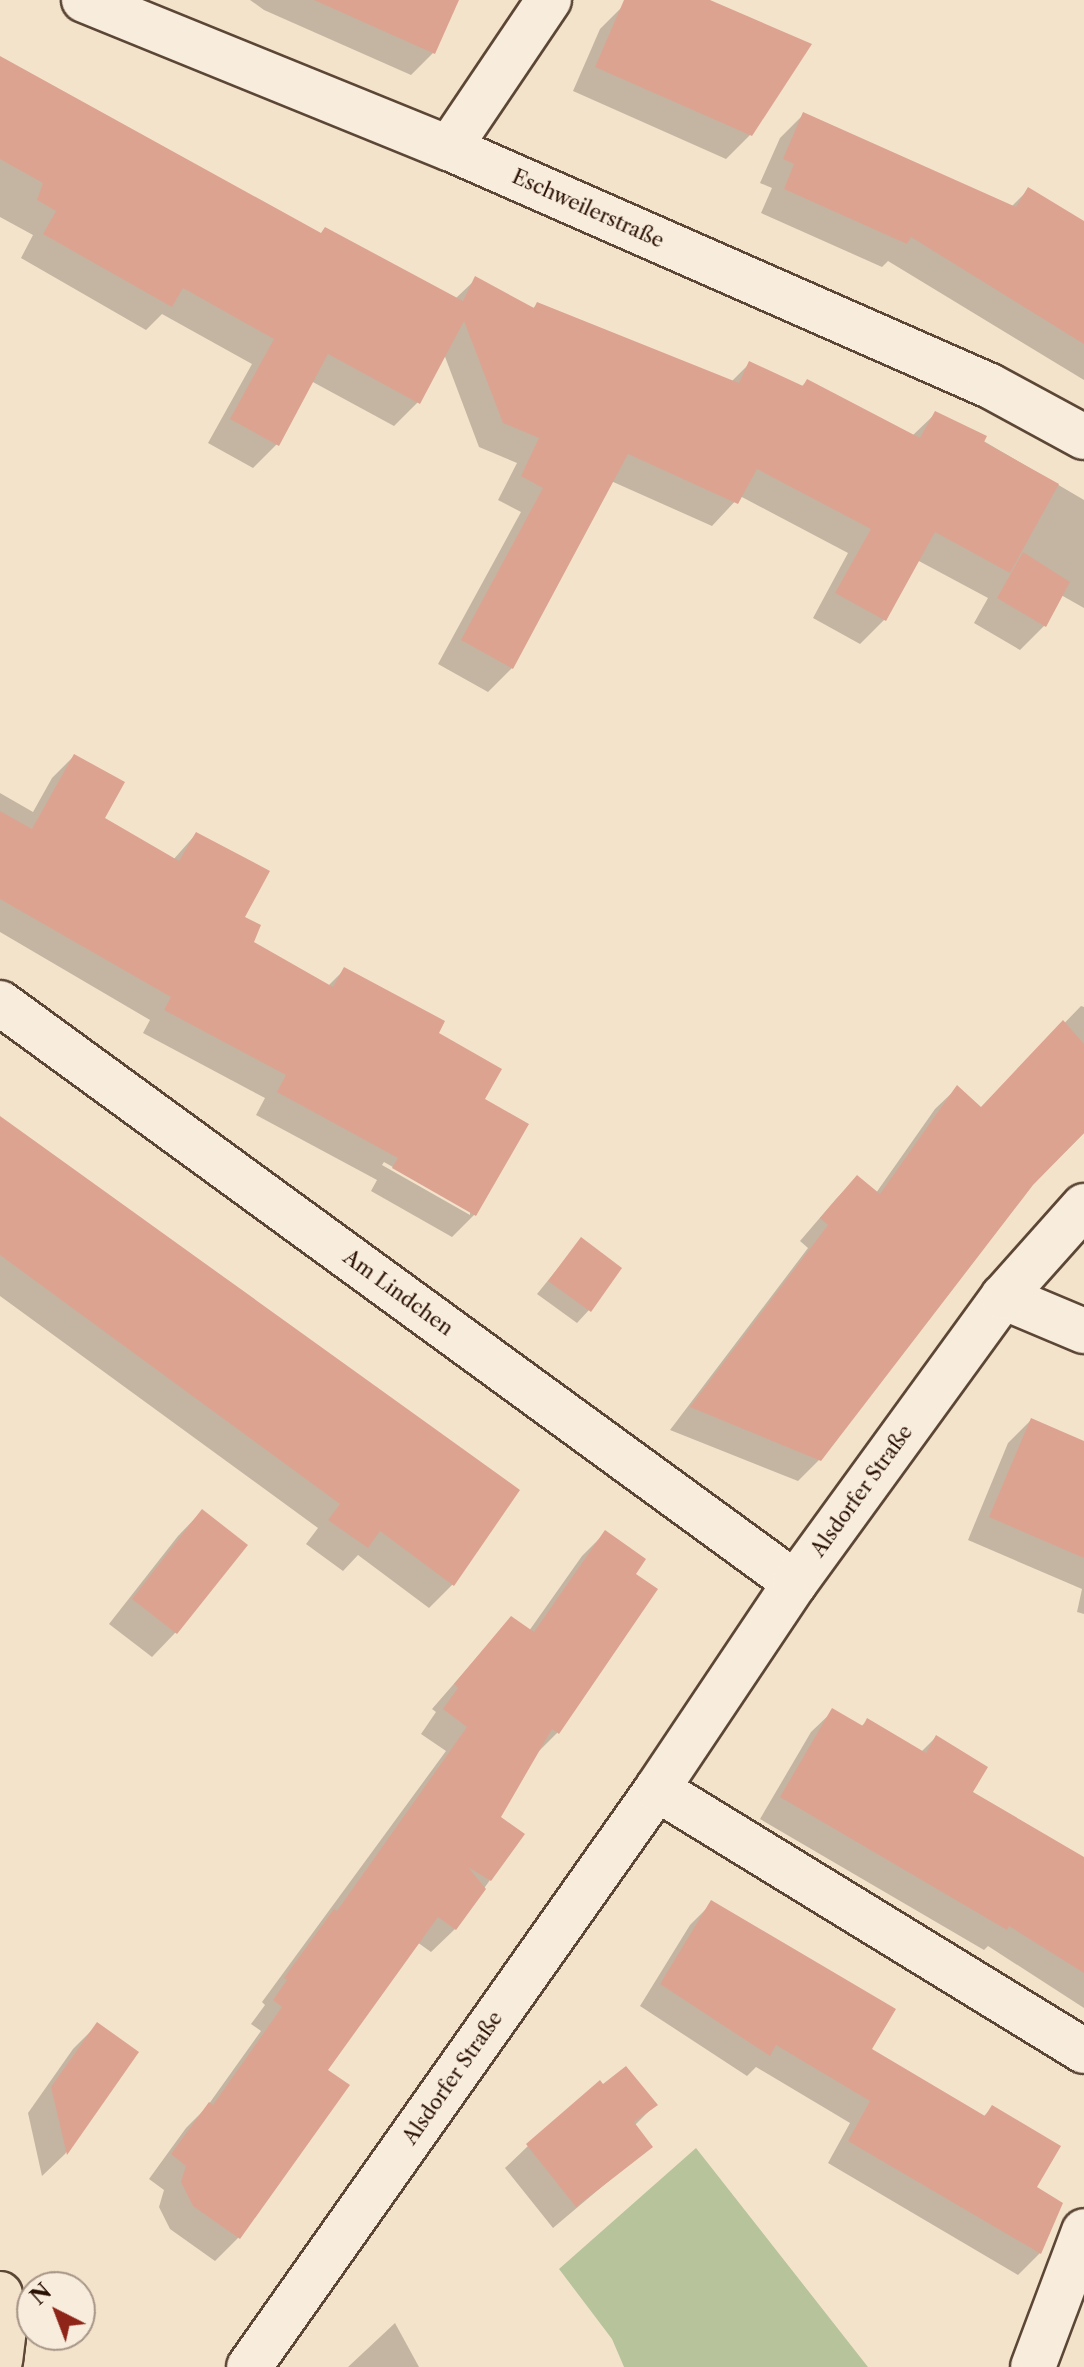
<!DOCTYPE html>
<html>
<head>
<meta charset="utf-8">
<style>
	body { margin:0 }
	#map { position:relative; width:1084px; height:2367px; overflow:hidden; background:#f4e3cb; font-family:"Libre Caslon Text",serif }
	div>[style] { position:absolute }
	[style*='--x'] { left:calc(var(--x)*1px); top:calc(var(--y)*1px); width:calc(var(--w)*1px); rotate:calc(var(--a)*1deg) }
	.green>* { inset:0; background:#b7c49b }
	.shadow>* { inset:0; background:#0003 }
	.building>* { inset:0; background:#dda391 }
	.roads { filter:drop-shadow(2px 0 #5c4635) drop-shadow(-2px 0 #5c4635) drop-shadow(0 2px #5c4635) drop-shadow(0 -2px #5c4635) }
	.minor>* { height:44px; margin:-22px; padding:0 22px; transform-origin:22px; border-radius:22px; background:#f8eddd }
	.major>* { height:44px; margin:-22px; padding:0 22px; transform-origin:22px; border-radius:22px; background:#f4e3cb }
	span { translate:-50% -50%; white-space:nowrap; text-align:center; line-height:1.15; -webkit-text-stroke:8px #f8eddd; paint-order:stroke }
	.street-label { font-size:20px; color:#2a1103 }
	.north { position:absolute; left:16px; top:2271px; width:80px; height:80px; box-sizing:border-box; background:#f8eddd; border:2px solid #a69586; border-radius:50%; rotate:318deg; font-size:22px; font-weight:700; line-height:32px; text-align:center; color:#2a1103 }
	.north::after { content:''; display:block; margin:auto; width:28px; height:36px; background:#8f2418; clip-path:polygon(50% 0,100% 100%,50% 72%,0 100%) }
</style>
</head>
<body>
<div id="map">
	<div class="green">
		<i style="clip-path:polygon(696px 2148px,751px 2218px,868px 2367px,624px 2367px,612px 2339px,559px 2269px)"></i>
	</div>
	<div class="shadow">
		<i style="clip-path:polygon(250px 0,457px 0,433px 53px,411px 75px,264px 10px)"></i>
		<i style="clip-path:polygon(624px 5px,751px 134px,726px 159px,573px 91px,600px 29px)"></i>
		<i style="clip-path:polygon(0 59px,319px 235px,455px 299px,476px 279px,532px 309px,538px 304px,731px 382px,749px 364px,801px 387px,807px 381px,912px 436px,936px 413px,1084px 500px,1084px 608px,1061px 595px,1044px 626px,1020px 650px,974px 623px,988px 598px,917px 560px,884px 620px,860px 644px,813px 618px,848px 553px,740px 496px,712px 526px,611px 481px,512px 668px,488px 692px,438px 664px,521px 512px,498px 500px,517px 463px,479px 447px,444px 354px,418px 402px,394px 426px,311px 381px,277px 444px,253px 468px,208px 443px,252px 364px,162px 314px,146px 330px,21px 258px,33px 235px,0 217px)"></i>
		<i style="clip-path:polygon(804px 114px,1011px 207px,1029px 189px,1084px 223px,1084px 380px,888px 261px,882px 267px,761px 213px,772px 188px,760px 183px,780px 138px)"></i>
		<i style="clip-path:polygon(evenodd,74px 756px,102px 819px,173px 860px,196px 834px,243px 918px,251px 943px,328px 986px,344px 970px,436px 1034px,482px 1099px,526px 1124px,474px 1215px,452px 1237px,371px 1191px,377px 1180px,256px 1115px,265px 1098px,143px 1033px,150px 1020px,0 932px,0 793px,33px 812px,52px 778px,74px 756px,384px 1162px,470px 1211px,470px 1215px,382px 1165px,384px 1162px)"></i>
		<i style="clip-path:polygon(1081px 1006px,1084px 1007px,1084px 1133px,1031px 1186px,820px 1459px,798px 1481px,670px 1430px,808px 1248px,800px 1241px,836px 1199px,857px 1177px,876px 1193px,935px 1109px,957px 1088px,980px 1110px)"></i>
		<i style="clip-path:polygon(0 1143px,453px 1584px,429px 1608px,358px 1555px,343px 1571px,306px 1544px,318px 1528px,0 1296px)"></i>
		<i style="clip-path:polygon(581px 1240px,589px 1310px,577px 1323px,537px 1294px)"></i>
		<i style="clip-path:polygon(1031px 1420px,1084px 1443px,1084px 1614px,1077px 1612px,1082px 1589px,968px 1540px,1008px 1443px)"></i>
		<i style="clip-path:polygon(202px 1511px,176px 1632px,152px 1657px,109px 1624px,178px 1536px)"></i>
		<i style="clip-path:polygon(605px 1533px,634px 1574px,655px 1589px,557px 1733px,534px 1756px,498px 1817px,490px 1880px,455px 1929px,431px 1952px,417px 1942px,325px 2070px,238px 2238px,215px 2261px,170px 2229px,159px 2207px,164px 2190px,149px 2179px,186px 2128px,206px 2108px,261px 2031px,251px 2024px,265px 2005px,262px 2002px,446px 1751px,421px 1734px,436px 1712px,432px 1709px,511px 1618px,529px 1631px,582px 1556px)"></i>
		<i style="clip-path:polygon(833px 1711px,861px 1727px,867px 1720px,921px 1752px,936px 1737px,970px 1793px,1084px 1869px,1084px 2008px,988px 1946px,984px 1950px,760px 1819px,811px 1732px)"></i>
		<i style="clip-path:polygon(712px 1903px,869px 2050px,983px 2117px,992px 2108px,1034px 2187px,1040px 2253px,1018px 2275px,828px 2163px,850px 2123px,756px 2067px,747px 2076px,640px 2006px,690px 1925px)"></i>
		<i style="clip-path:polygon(97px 2025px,136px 2053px,65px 2154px,42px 2176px,28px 2113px,73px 2049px)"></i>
		<i style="clip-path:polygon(655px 2105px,634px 2126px,650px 2146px,553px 2228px,505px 2168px,528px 2146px)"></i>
		<i style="clip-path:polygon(395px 2323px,419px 2367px,348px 2367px)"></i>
	</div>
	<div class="building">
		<i style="clip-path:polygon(314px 0,459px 0,435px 54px)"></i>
		<i style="clip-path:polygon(624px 0,710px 0,812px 44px,752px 136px,595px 67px)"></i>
		<i style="clip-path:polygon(0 56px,321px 233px,325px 227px,463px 301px,475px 276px,534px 308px,537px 302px,739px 383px,749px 361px,803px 386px,807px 379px,920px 438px,935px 411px,987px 436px,984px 442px,1059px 484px,1010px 573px,935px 532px,886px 621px,835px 593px,871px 529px,757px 469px,738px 504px,628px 454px,513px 669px,461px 640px,543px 488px,521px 476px,539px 438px,503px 423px,464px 321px,420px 404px,328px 354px,279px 446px,230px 419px,274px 339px,183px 288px,172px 307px,43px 234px,56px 211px,37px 200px,43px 183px,0 159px)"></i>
		<i style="clip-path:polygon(803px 112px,1016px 207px,1028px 187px,1084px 221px,1084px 344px,911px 237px,907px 244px,784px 189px,794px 164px,783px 159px)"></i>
		<i style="clip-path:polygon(1023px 552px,1070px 582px,1046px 627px,997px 598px)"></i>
		<i style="clip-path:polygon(74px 754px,125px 782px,105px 818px,179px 861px,196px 832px,270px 871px,245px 917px,261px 925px,254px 942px,333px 987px,344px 967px,445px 1021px,439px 1033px,502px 1069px,485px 1099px,529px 1124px,476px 1216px,392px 1168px,398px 1158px,277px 1092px,286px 1075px,164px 1010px,171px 997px,0 899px,0 811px,32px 829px)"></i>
		<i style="clip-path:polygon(1063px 1020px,1084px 1044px,1084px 1133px,1033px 1185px,821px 1461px,690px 1407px,828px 1225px,820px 1218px,857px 1175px,880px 1194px,957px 1085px,981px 1107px)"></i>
		<i style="clip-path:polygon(0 1116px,520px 1490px,454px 1586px,380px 1531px,368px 1548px,328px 1520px,340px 1504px,0 1255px)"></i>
		<i style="clip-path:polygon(581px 1237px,622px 1268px,591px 1312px,548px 1281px)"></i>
		<i style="clip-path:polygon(1031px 1418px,1084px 1441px,1084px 1558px,989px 1517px)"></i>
		<i style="clip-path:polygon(202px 1509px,248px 1545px,177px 1634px,132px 1599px)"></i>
		<i style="clip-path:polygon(605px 1530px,646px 1559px,636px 1574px,658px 1589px,559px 1734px,552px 1729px,501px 1817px,525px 1834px,491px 1881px,468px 1867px,486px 1889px,456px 1930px,438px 1917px,328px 2070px,350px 2085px,240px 2239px,193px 2206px,181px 2182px,186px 2166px,171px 2154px,209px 2102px,213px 2105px,282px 2007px,273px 2000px,287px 1980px,284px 1978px,334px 1909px,337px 1911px,467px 1727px,443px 1709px,458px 1688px,454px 1684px,511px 1616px,534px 1632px)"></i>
		<i style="clip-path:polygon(832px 1708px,863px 1726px,867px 1718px,926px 1753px,936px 1735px,988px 1767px,973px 1792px,1084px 1857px,1084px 1973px,1009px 1926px,1007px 1930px,780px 1797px)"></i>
		<i style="clip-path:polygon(711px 1900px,896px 2009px,872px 2049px,985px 2116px,992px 2105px,1061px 2146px,1037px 2187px,1063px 2203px,1041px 2254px,848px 2141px,870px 2101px,776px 2045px,770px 2056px,660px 1984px)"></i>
		<i style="clip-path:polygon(97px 2022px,139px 2052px,67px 2155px,51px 2087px)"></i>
		<i style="clip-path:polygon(626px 2066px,658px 2105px,634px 2122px,653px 2147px,576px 2207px,526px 2144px,600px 2080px,603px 2084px)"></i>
	</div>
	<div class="roads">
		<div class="minor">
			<i style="--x:84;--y:0;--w:394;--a:22.1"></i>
			<i style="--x:449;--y:148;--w:591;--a:23.75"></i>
			<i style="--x:990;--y:386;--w:107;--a:28.5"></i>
			<i style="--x:449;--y:148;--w:179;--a:-56"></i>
			<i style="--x:0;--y:1003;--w:984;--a:36.11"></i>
			<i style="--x:1003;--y:1297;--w:88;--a:22.8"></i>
			<i style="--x:657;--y:1789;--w:501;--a:31.53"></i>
			<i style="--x:249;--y:2367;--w:707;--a:-54.78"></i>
			<i style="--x:657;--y:1789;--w:248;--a:-56.2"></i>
			<i style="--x:795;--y:1583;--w:354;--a:-54"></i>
			<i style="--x:1003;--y:1297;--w:122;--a:-48.3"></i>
			<i style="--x:1033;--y:2367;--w:145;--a:-69.4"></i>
		</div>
		<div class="major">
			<i style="--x:0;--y:2294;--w:35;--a:83"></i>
			<i style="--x:4;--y:2329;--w:31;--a:97"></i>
		</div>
	</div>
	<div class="street-label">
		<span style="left:588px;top:209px;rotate:24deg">Eschweilerstraße</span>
		<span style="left:398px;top:1293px;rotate:36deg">Am Lindchen</span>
		<span style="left:862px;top:1491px;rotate:-54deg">Alsdorfer Straße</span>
		<span style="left:453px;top:2078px;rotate:-55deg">Alsdorfer Straße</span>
	</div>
	<div class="north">N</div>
</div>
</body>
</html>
